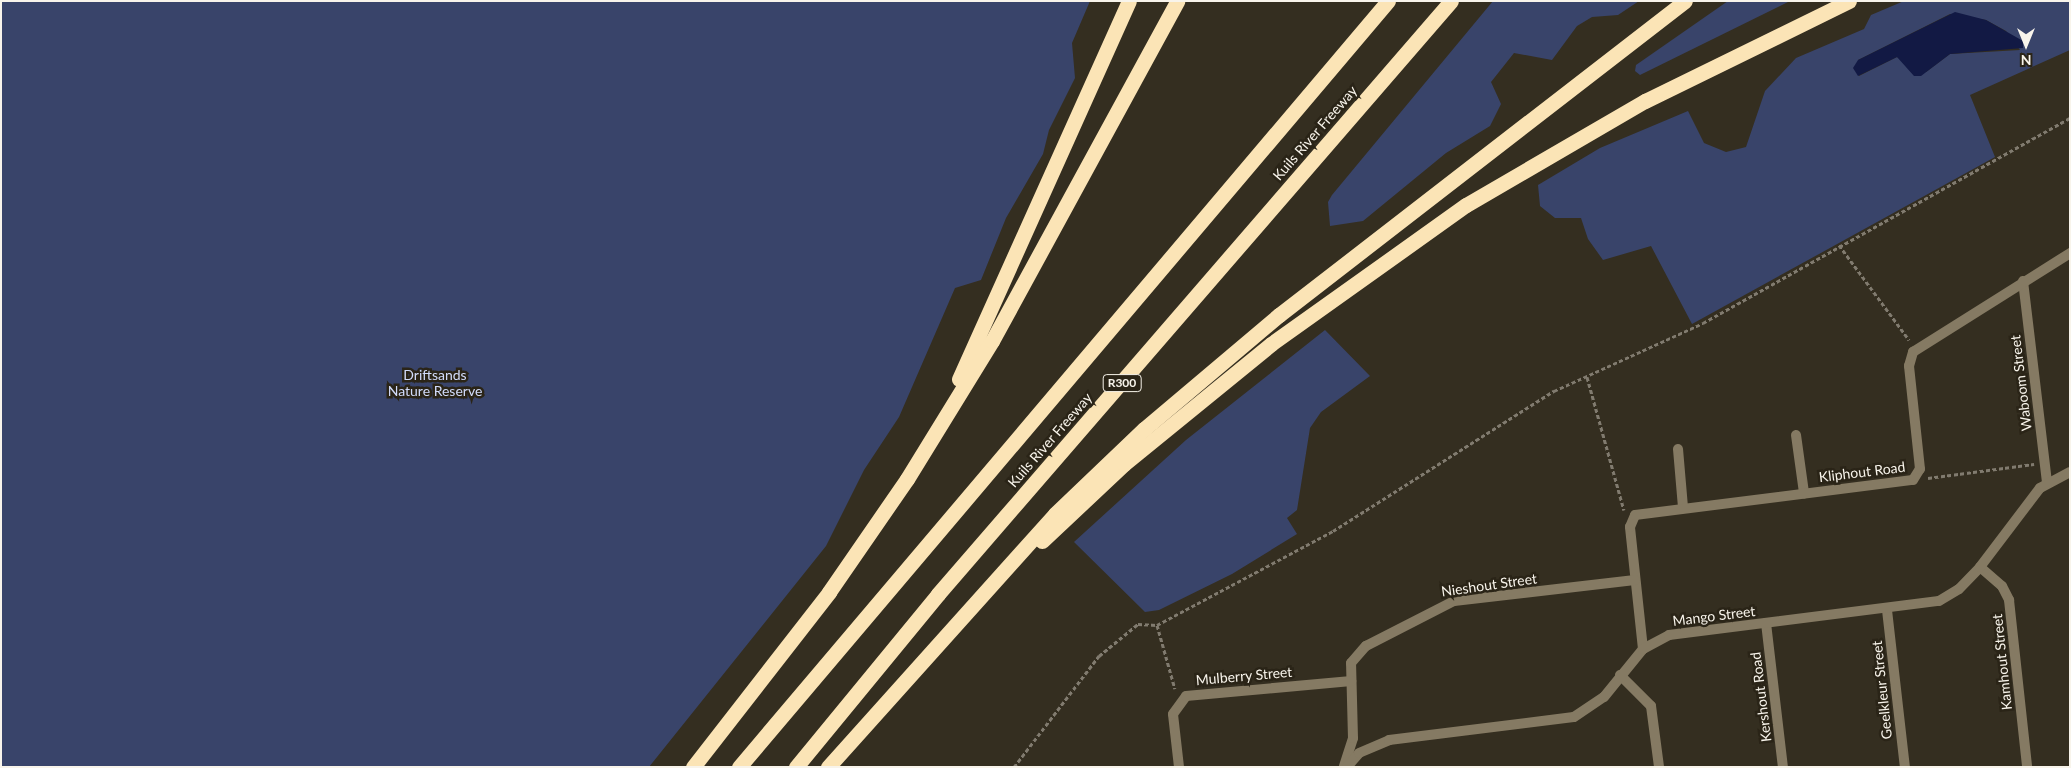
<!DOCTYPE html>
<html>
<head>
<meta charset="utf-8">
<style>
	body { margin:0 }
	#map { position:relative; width:2071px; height:768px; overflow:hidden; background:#342e20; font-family:Lato,sans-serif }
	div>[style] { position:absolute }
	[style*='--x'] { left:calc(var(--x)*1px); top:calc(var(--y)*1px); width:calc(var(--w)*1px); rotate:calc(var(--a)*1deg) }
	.green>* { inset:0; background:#39446a }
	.water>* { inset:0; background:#121944 }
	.path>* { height:3px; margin-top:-1.5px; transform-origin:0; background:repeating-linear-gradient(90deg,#817b6f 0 4px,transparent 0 6.5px) }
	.minor>* { height:10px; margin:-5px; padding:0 5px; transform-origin:5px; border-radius:5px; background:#857a63 }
	.motorway>* { height:15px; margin:-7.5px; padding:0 7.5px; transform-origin:7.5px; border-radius:7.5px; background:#fbe4b6 }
	span { translate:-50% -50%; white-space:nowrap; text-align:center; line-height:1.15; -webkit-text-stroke:5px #2a2417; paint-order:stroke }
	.shield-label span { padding:1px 4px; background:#2a2417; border:1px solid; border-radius:4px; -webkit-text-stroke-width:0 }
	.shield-label { font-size:12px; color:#f8f4eb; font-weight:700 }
	.street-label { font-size:14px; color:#f8f4eb }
	.park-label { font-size:14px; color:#d2dcfb }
	.frame { position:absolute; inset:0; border:2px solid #f8f4eb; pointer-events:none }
	.north { position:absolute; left:2001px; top:20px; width:50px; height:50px; -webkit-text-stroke:4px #2a2417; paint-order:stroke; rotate:180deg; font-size:14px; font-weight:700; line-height:20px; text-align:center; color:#f8f4eb }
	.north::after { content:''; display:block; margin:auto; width:18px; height:22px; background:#f8f4eb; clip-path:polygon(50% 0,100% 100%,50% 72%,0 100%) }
</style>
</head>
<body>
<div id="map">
	<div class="green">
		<i style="clip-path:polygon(1px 1px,1090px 1px,1072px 43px,1075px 78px,1049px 130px,1043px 154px,1006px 218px,981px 280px,955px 288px,899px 417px,864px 470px,826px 546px,649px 767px,1px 767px)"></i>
		<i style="clip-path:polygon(1493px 1px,1639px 1px,1618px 15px,1592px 17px,1577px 26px,1552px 60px,1514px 53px,1491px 82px,1501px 104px,1490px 126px,1446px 153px,1363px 221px,1330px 226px,1328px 202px,1332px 195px)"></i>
		<i style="clip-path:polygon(1728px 1px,1790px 1px,1640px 75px,1635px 71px,1636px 65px)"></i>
		<i style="clip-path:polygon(evenodd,1904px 1px,2070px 1px,2070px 50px,1970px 95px,1995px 157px,1692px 324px,1651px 246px,1603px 260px,1588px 239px,1581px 218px,1555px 218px,1540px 206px,1538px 185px,1600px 148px,1688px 111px,1704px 143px,1726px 152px,1746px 147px,1765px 91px,1796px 58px,1864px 29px,1871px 15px,1904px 1px,1950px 14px,1986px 20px,2006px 31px,2020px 50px,1950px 54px,1926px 72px,1897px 57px,1859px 76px,1858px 60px,1950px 14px)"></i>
		<i style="clip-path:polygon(1325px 330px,1370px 376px,1321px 412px,1310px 428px,1297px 510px,1287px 518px,1297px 534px,1232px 574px,1159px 610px,1145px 612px,1074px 542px,1186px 440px)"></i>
	</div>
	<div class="water">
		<i style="clip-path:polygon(1955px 12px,1986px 20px,2023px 41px,2023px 48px,1950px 54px,1921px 76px,1914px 76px,1897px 57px,1858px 76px,1853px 68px,1858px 60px)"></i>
	</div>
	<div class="path">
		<i style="--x:1839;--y:245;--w:118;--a:53.6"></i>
		<i style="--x:1587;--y:377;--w:138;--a:74.5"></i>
		<i style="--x:1928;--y:478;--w:107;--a:-7.5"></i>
		<i style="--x:1157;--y:625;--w:66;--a:74.3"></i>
		<i style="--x:1014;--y:767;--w:140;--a:-52.6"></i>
		<i style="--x:1099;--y:656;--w:50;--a:-39.4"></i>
		<i style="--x:1138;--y:624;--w:19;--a:3"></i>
		<i style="--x:1157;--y:625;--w:200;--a:-28.1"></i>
		<i style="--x:1333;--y:531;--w:262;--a:-32.4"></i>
		<i style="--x:1554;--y:391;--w:164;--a:-24.5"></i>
		<i style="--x:1703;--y:323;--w:420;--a:-29.2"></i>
	</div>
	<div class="minor">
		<i style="--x:2023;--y:281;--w:203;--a:83.2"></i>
		<i style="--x:1796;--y:435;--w:59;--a:82.1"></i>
		<i style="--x:1678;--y:449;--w:58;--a:85.1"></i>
		<i style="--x:1980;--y:567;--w:29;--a:41"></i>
		<i style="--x:2002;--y:586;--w:16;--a:63"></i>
		<i style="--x:2009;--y:600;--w:168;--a:83.8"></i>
		<i style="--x:1887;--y:610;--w:158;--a:83.5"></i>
		<i style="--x:1766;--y:623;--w:145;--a:83.3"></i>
		<i style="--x:1643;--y:649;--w:123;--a:-96.1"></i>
		<i style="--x:1630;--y:527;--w:13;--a:-67"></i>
		<i style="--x:1635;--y:515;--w:280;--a:-7.2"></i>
		<i style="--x:1913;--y:480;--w:13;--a:-58"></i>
		<i style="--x:1920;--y:469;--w:104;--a:-96.1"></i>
		<i style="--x:1909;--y:366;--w:15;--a:-74"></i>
		<i style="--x:1913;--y:352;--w:186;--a:-32.2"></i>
		<i style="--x:1620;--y:675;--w:44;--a:45"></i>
		<i style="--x:1651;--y:706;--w:62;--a:82.5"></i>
		<i style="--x:1344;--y:766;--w:29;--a:-72"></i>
		<i style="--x:1353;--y:738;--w:75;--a:-91.5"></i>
		<i style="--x:1351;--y:663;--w:23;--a:-49"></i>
		<i style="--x:1366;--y:646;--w:99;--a:-27.1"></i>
		<i style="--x:1454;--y:601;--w:182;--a:-6.6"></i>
		<i style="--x:1179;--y:767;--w:53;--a:-96.5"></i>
		<i style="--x:1173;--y:714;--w:22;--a:-54"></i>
		<i style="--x:1186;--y:696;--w:166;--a:-5.2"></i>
		<i style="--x:1347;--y:767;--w:18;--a:-49"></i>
		<i style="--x:1359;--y:753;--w:33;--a:-23"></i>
		<i style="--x:1389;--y:740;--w:186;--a:-7.1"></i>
		<i style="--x:1574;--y:717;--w:36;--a:-34"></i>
		<i style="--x:1604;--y:697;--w:62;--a:-50.9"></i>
		<i style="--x:1643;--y:649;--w:30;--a:-28"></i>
		<i style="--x:1669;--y:635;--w:272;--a:-7.2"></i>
		<i style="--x:1939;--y:601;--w:23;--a:-31"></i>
		<i style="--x:1959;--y:589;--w:30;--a:-46"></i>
		<i style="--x:1980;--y:567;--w:99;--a:-52.8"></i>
		<i style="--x:2040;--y:488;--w:34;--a:-28"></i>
	</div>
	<div class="motorway">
		<i style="--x:959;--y:379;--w:414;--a:-65.8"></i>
		<i style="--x:1042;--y:541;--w:112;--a:-43.2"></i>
		<i style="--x:1124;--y:464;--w:190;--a:-39.2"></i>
		<i style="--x:1271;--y:344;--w:239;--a:-35.5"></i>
		<i style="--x:1466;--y:205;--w:207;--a:-30.2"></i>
		<i style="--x:1645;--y:101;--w:227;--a:-26.1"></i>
		<i style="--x:693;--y:767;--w:222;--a:-52.1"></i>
		<i style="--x:829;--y:592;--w:137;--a:-55.4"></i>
		<i style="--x:907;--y:479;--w:162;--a:-58.4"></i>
		<i style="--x:992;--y:341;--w:387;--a:-61.4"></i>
		<i style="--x:739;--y:767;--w:1004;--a:-49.73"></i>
		<i style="--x:796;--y:767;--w:224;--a:-50.6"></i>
		<i style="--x:938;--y:594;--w:784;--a:-49.14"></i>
		<i style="--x:828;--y:767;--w:340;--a:-48.1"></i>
		<i style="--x:1055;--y:514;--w:123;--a:-43.7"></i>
		<i style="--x:1144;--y:429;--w:177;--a:-40.2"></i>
		<i style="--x:1279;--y:315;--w:513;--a:-37.72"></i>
	</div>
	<div class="shield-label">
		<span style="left:1122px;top:383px">R300</span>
	</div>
	<div class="street-label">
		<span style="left:1315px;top:133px;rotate:-49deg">Kuils River Freeway</span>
		<span style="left:2021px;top:383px;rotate:-97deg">Waboom Street</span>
		<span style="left:1050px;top:440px;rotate:-49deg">Kuils River Freeway</span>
		<span style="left:1862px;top:472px;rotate:-7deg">Kliphout Road</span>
		<span style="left:1489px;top:585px;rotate:-8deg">Nieshout Street</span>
		<span style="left:1714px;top:616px;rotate:-7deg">Mango Street</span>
		<span style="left:2002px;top:662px;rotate:-96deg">Kamhout Street</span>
		<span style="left:1244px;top:676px;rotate:-5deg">Mulberry Street</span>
		<span style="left:1882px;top:690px;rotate:-96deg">Geelkleur Street</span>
		<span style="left:1761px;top:697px;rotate:-97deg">Kershout Road</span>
	</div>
	<div class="park-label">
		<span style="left:435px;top:383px">Driftsands<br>Nature Reserve</span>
	</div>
	<div class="frame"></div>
	<div class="north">N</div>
</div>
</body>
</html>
